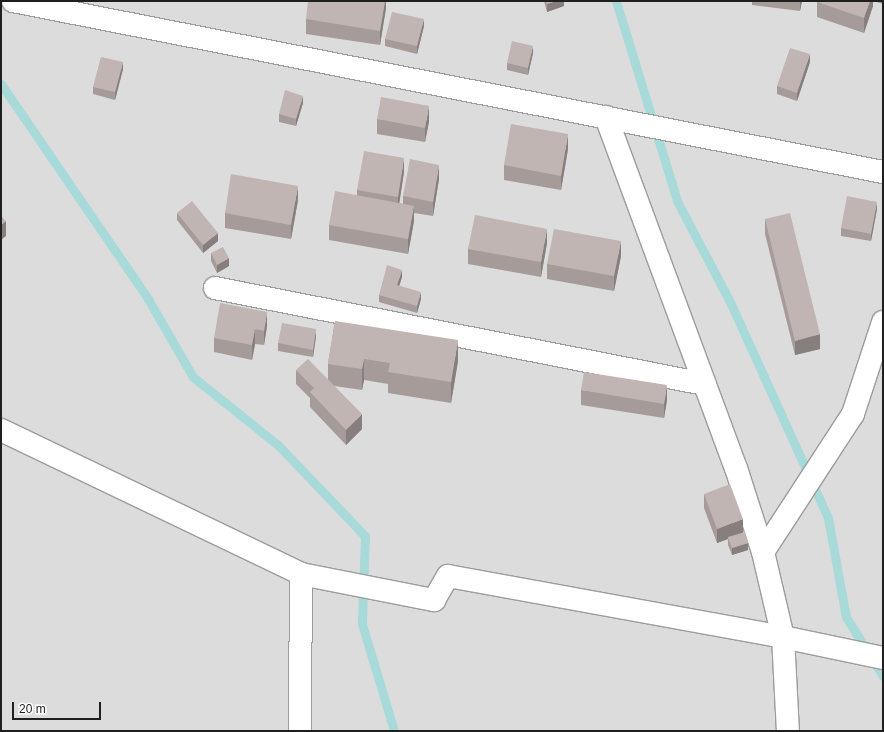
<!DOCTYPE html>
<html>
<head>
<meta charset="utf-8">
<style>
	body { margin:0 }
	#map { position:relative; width:884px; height:732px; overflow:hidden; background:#efeae6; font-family:Helvetica,sans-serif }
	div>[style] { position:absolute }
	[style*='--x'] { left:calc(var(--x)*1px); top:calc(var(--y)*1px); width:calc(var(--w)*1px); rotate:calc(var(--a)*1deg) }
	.residential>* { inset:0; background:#dddcdc }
	.stream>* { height:9px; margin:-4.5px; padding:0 4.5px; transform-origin:4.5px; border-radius:4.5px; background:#a9dada }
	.roads { filter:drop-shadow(1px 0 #9c9c9c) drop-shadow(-1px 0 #9c9c9c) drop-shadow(0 1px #9c9c9c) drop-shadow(0 -1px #9c9c9c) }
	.minor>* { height:22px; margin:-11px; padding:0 11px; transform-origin:11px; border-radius:11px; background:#fff }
	.wall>* { inset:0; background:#a59c9a }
	.shaded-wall>* { inset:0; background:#867f7d }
	.building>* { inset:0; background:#c0b5b3 }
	span { translate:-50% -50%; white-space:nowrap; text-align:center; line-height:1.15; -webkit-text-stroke:3px #fff; paint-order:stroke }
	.frame { position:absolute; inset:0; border:2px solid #1f1f1f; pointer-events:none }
	.scale { position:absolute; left:12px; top:702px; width:89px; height:18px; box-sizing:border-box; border:2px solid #1f1f1f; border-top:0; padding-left:5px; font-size:12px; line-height:14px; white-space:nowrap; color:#1f1f1f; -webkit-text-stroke:3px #fff; paint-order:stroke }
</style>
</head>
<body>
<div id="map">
	<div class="residential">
		<i style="clip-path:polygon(1px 1px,883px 1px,883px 731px,1px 731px)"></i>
	</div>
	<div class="stream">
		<i style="--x:616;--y:1;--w:209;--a:73"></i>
		<i style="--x:677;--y:201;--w:116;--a:62.3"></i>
		<i style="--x:731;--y:304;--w:235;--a:65.6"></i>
		<i style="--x:828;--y:518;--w:101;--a:79.7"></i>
		<i style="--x:846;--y:617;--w:70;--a:57.9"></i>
		<i style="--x:1;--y:84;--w:260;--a:55.6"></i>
		<i style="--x:148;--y:299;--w:90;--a:60"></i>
		<i style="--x:193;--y:377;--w:109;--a:38.7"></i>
		<i style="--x:278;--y:445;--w:126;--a:46.3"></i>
		<i style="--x:365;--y:536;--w:88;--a:92"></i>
		<i style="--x:362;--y:624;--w:112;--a:73.3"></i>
	</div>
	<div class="roads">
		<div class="minor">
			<i style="--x:13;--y:1;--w:887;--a:11.12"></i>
			<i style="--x:606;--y:117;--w:374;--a:69.7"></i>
			<i style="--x:736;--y:468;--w:88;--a:72.2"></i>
			<i style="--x:763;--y:552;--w:87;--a:76.8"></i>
			<i style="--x:783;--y:637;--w:94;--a:87"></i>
			<i style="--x:215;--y:288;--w:499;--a:11.1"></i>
			<i style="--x:1;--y:430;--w:333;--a:25.6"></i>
			<i style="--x:301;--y:574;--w:157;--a:90.4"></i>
			<i style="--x:763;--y:552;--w:165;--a:-56.9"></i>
			<i style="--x:853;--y:414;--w:97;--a:-71.9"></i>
			<i style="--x:301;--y:574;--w:136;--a:11.1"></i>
			<i style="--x:434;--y:600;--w:28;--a:-60"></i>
			<i style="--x:448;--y:576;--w:341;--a:10.3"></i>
			<i style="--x:783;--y:637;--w:102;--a:11.9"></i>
		</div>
	</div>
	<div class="wall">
		<i style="clip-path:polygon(386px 1px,386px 8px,380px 45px,306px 34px,306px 19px)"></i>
		<i style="clip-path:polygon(544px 1px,564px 1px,564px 6px,547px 12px)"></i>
		<i style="clip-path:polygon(752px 1px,802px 1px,800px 11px,752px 5px)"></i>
		<i style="clip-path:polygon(873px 1px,873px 6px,864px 33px,817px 17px,817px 2px)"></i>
		<i style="clip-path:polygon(873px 1px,883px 1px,883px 4px)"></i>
		<i style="clip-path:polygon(424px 26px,417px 54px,385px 46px,385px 39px)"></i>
		<i style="clip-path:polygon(533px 53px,528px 75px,507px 70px,507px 63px)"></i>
		<i style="clip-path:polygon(810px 62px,797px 101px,777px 94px,777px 86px)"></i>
		<i style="clip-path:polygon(123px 69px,115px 100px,93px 94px,93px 87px)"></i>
		<i style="clip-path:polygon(303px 103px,296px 126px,279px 122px,279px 114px)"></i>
		<i style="clip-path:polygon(377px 119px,429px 121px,425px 142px,377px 134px)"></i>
		<i style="clip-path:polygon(568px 149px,561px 190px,504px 180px,504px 165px)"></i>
		<i style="clip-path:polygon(404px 172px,399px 203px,403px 204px,403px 196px,439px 179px,433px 216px,414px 213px,414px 221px,408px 254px,329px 240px,329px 225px,357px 195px,357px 190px)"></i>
		<i style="clip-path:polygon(298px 200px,291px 239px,225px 228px,225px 213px)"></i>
		<i style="clip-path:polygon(877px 209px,871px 241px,841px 236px,841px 228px)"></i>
		<i style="clip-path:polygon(177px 213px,218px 241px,203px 253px,177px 220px)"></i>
		<i style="clip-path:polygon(765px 219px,820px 349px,795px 355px,765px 234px)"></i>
		<i style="clip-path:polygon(547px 243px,541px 277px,468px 264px,468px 249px)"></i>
		<i style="clip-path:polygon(211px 253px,229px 266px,217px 273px,211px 261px)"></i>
		<i style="clip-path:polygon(621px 256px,614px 291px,547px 279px,547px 264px)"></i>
		<i style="clip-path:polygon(402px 277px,399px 286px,421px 299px,417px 313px,379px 302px,379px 295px)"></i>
		<i style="clip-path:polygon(335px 321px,458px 361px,451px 403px,388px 393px,388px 384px,364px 380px,362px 390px,334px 386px,362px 429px,346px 445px,310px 407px,310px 398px,296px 384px,296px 370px,328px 379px,328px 364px)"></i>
		<i style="clip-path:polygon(267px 326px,264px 345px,255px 344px,252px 360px,214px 352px,214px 338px)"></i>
		<i style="clip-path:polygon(316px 336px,313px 357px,278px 351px,278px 343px)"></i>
		<i style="clip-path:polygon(581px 390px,667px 400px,664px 418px,581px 405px)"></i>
		<i style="clip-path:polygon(704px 494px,743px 533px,748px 550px,732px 555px,728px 545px,728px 539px,717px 543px,704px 508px)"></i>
	</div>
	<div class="shaded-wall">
		<i style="clip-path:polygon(385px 1px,386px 1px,386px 8px,380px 45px,380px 31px)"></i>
		<i style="clip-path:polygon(557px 1px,564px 1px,564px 6px,547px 12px,547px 4px)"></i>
		<i style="clip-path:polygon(800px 1px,802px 1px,800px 11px)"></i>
		<i style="clip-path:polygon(870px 1px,873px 1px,873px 6px,864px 33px,864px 18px)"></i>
		<i style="clip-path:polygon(424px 19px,424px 26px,417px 54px,417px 46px)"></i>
		<i style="clip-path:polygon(533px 46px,533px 53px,528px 75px,528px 68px)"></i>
		<i style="clip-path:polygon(810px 54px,810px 62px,797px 101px,797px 93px)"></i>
		<i style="clip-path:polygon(123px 62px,123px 69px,115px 100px,115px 92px)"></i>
		<i style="clip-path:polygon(303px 96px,303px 103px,296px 126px,296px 119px)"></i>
		<i style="clip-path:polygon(429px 106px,429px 121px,425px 142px,425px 128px)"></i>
		<i style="clip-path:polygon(568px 134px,568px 149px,561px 190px,561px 176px)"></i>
		<i style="clip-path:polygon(404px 158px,404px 172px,398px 212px,398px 197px)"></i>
		<i style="clip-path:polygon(439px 165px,439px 179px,433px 216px,433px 202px)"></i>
		<i style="clip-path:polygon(298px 186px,298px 200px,291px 239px,291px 225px)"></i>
		<i style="clip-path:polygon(877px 202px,877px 209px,871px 241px,871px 234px)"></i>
		<i style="clip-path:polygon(414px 206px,414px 221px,408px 254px,408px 239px)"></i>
		<i style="clip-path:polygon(6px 221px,6px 236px,1px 240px,1px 225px)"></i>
		<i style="clip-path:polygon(547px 229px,547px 243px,541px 277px,541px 262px)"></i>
		<i style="clip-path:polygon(218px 233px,218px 241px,203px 253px,203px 245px)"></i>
		<i style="clip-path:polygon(621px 241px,621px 256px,614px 291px,614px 276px)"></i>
		<i style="clip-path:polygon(229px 258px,229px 266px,217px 273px,217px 265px)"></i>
		<i style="clip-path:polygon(402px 270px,402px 277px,397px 293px,397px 285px)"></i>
		<i style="clip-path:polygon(421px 292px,421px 299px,417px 313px,417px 306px)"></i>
		<i style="clip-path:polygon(267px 312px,267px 326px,264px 345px,264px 331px)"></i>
		<i style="clip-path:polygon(255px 329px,255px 344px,252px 360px,252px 345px)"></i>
		<i style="clip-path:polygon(316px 329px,316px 336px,313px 357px,313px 350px)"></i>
		<i style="clip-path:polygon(820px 334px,820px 349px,795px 355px,795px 341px)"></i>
		<i style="clip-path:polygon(458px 340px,458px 361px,451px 403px,451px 382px)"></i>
		<i style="clip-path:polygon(364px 359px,364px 380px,362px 390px,362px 369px)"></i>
		<i style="clip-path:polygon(667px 385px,667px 400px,664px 418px,664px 404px)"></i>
		<i style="clip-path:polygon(362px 414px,362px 429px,346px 445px,346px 430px)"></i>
		<i style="clip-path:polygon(743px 519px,743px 534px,728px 537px,728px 539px,717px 543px,717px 529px)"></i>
		<i style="clip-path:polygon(748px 543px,748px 550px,732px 555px,732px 548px)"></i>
	</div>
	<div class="building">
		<i style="clip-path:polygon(308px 1px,385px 1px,380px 31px,306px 19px)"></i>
		<i style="clip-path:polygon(546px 1px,557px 1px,547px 4px)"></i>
		<i style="clip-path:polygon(817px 1px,870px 1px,864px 18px,817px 2px)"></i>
		<i style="clip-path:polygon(392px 12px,424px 19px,417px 46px,385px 39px)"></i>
		<i style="clip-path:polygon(512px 41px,533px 46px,528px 68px,507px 63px)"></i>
		<i style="clip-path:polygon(790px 48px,810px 54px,797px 93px,777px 86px)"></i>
		<i style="clip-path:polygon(101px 57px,123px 62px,115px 92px,93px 87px)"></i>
		<i style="clip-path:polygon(285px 90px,303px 96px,296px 119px,279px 114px)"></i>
		<i style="clip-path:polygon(381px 97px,429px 106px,425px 128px,377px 119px)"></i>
		<i style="clip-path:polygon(511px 124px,568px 134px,561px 176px,504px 165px)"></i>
		<i style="clip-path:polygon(364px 151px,404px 158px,398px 197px,357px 190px)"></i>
		<i style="clip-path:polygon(410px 159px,439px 165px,433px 202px,403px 196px)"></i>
		<i style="clip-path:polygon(231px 174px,298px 186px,291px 225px,225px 213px)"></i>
		<i style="clip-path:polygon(335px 191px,414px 206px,408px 239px,329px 225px)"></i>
		<i style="clip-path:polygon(847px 196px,877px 202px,871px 234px,841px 228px)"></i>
		<i style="clip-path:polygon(192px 201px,218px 233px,203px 245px,177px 213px)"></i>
		<i style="clip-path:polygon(790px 213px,820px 334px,795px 341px,765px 219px)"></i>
		<i style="clip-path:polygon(475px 215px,547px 229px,541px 262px,468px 249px)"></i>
		<i style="clip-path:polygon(1px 216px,6px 221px,1px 225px)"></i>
		<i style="clip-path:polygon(554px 229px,621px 241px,614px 276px,547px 264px)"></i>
		<i style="clip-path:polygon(223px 247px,229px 258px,217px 265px,211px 253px)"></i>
		<i style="clip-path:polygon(387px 265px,402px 270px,397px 285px,421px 292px,417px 306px,379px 295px)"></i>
		<i style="clip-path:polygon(220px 303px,267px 312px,264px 331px,255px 329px,252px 345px,214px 338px)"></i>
		<i style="clip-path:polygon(335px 321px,458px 340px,451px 382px,388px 372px,390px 363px,364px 359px,362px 369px,328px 364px)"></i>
		<i style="clip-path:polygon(282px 323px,316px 329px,313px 350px,278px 343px)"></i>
		<i style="clip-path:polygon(308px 359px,362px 414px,346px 430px,310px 392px,314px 388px,296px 370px)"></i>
		<i style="clip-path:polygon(584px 372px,667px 385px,664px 404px,581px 390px)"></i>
		<i style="clip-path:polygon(730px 484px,743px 519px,717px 529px,704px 494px)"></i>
		<i style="clip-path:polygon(745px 532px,748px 543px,732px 548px,728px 537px)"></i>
	</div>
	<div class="frame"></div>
	<div class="scale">20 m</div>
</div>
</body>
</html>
